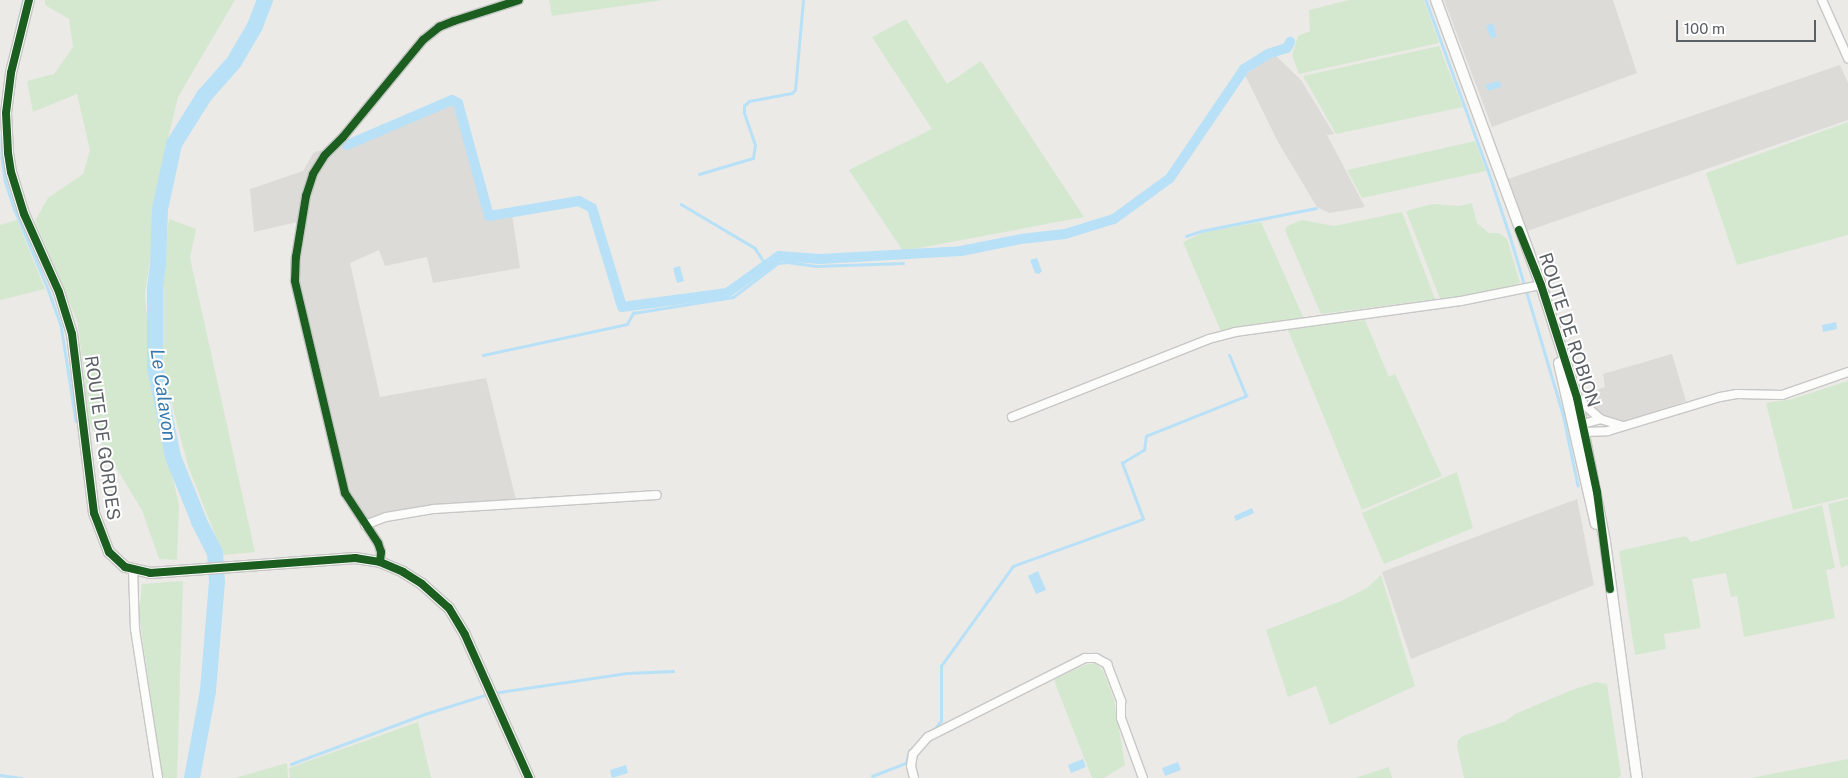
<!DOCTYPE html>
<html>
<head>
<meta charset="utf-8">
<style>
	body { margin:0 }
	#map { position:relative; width:1848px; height:778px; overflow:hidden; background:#ebeae6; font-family:"Public Sans",sans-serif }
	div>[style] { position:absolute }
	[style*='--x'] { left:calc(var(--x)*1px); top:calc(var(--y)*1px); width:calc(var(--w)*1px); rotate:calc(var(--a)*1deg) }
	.industrial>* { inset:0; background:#dcdbd7 }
	.green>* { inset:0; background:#d4e8d0 }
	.water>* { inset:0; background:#b8e1f8 }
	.stream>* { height:2.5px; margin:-1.25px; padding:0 1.25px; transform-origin:1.25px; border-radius:1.25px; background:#b8e1f8 }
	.canal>* { height:10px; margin:-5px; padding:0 5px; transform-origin:5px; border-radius:5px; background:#b8e1f8 }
	.river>* { height:16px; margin:-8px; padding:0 8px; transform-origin:8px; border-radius:8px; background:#b8e1f8 }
	.roads { filter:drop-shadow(1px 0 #c7c7c6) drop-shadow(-1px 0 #c7c7c6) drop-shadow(0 1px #c7c7c6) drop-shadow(0 -1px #c7c7c6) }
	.street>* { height:8px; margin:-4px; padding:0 4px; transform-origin:4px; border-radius:4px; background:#fcfcfb }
	.secondary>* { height:10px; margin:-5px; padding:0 5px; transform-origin:5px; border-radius:5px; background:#fcfcfb }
	.cycleway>* { height:8px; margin:-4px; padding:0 4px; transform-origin:4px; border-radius:4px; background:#1b5e20 }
	span { translate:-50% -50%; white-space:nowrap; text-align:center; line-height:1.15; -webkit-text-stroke:4px #fff; paint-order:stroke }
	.street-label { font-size:18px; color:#5b6064 }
	.water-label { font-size:19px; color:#387aad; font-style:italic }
	.scale { position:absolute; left:1676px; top:20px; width:140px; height:22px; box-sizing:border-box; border:2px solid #5b6064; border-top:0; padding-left:6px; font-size:15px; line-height:18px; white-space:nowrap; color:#5b6064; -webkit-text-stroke:4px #fff; paint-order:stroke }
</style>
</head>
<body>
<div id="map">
	<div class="industrial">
		<i style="clip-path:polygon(1444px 0,1613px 0,1637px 73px,1492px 127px)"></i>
		<i style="clip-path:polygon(1274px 54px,1301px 80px,1334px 134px,1327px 135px,1365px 207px,1329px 213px,1317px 207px,1278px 142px,1245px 75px)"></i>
		<i style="clip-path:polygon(1840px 65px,1848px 83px,1848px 120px,1527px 231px,1508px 179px)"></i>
		<i style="clip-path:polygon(456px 104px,488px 219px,512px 214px,520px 268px,433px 283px,427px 257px,385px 266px,379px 250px,350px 263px,380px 397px,486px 378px,516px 500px,385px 512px,368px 519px,350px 492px,299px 279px,297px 222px,254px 232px,250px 189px,303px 171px,314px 152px,339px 147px)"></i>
		<i style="clip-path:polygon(1672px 354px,1686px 401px,1623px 423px,1599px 416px,1583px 395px,1605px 387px,1603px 374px)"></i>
		<i style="clip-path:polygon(1577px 499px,1594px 585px,1411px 659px,1382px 572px)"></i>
	</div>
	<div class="green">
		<i style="clip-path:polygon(45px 0,235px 0,178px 97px,167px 143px,145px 293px,152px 388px,179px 505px,177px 560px,159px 559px,142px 510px,89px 423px,78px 323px,35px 221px,48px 198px,83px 174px,90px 150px,77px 94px,33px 112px,27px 81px,54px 74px,73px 47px,69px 19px,45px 5px)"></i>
		<i style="clip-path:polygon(549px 0,663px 0,552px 16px)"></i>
		<i style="clip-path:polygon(1349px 0,1424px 0,1439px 43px,1299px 74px,1292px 55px,1298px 36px,1310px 31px,1309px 10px)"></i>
		<i style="clip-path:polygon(906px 19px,947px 84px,981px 61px,1084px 217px,903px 251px,849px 170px,932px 129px,872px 37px)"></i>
		<i style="clip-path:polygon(1439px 46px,1463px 107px,1336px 134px,1303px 76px)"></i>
		<i style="clip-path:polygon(1848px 122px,1848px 235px,1737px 265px,1706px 173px)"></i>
		<i style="clip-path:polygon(1475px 141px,1486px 171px,1362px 198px,1347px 170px)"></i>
		<i style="clip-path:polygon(1472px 203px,1477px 223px,1489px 233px,1499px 233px,1507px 239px,1520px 283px,1479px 296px,1441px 301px,1406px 211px,1432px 204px,1459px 206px)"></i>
		<i style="clip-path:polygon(1402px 212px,1435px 299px,1321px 314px,1285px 230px,1287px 226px,1302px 220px,1334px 226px)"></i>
		<i style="clip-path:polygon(169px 219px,196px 229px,190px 258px,255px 552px,223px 555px,188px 466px,165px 378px,159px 295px)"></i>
		<i style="clip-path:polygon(17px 220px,45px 289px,0 300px,0 225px)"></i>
		<i style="clip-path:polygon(1261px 222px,1304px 319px,1266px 323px,1222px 334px,1183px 242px,1204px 232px)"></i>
		<i style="clip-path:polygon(1365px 320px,1389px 377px,1395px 374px,1442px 476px,1362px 510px,1288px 330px)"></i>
		<i style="clip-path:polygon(1848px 381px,1848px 497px,1793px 510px,1766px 403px,1792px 399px)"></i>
		<i style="clip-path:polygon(1457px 472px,1473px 528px,1384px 564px,1362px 513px)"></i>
		<i style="clip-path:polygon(1848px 499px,1848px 565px,1841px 568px,1828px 504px)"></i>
		<i style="clip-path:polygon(1822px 505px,1835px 568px,1826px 570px,1835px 618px,1744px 637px,1737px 596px,1731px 597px,1726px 573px,1692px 579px,1701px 628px,1664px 634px,1666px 649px,1635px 655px,1619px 551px,1686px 536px,1691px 542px)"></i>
		<i style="clip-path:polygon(1381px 575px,1415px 686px,1330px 725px,1316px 686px,1288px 697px,1266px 630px,1341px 601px,1367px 588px)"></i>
		<i style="clip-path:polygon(183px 581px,177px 778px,162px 778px,139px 614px,142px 584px)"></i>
		<i style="clip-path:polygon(1095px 663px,1103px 671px,1114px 699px,1125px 765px,1104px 778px,1092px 778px,1055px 683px,1055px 679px,1085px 665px)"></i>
		<i style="clip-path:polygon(1596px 682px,1607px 684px,1621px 775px,1619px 778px,1464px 778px,1457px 746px,1458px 740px,1463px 736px,1506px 721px,1515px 714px,1572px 690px)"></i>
		<i style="clip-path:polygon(418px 722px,431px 778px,290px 778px,289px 768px)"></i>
		<i style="clip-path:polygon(1848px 759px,1848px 778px,1751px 778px)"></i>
		<i style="clip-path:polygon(287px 763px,288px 778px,235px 778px)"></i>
		<i style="clip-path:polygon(1389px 767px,1392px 778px,1355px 778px)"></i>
	</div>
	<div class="water">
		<i style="clip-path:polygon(1493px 23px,1497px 36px,1491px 39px,1486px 26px)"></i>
		<i style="clip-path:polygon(1498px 81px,1501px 83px,1501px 87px,1488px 91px,1485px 85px)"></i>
		<i style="clip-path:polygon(1037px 258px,1042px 271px,1039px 274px,1035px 273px,1030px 260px)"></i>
		<i style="clip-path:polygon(680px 266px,684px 281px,677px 283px,673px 268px)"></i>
		<i style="clip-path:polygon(1836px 322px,1837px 329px,1823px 332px,1822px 325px)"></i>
		<i style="clip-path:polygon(1252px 508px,1254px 513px,1236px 521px,1234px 516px)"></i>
		<i style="clip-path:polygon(1038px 571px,1046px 590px,1036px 594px,1028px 576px)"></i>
		<i style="clip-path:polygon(1083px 759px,1086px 767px,1071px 773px,1068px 765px)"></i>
		<i style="clip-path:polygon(1178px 762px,1181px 770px,1165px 776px,1162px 768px)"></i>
		<i style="clip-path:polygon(626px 765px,628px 773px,612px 778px,610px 770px)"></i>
	</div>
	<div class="stream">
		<i style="--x:1426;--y:0;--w:181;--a:70"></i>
		<i style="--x:1488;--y:170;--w:70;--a:71.6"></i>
		<i style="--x:1510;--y:236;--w:186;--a:73.4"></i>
		<i style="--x:1563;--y:414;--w:73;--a:78.1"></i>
		<i style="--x:13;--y:43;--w:44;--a:-76.9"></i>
		<i style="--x:2;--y:135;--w:23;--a:90"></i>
		<i style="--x:2;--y:158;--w:22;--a:82"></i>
		<i style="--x:5;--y:180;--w:32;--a:72"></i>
		<i style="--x:15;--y:210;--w:82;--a:67.2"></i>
		<i style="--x:47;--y:286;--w:41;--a:70.3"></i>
		<i style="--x:61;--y:325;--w:97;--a:81.1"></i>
		<i style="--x:699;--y:174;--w:56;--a:-16.5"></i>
		<i style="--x:753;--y:158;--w:13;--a:-81"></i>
		<i style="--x:755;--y:145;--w:34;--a:-109"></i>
		<i style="--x:744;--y:113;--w:7;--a:-90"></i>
		<i style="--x:744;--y:106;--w:7;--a:-45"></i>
		<i style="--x:749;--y:101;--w:44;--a:-10.5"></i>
		<i style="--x:792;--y:93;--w:4;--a:-45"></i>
		<i style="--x:795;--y:90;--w:90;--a:-84.9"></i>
		<i style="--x:681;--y:204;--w:86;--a:30.7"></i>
		<i style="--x:755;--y:248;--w:20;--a:57"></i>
		<i style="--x:1186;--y:236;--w:16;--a:-18"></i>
		<i style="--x:1201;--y:231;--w:117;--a:-11.3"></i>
		<i style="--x:483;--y:355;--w:147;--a:-12.1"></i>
		<i style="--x:627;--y:324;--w:13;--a:-61"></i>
		<i style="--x:633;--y:313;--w:101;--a:-9.1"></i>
		<i style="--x:733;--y:297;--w:56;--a:-37.1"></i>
		<i style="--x:778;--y:263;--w:9;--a:-6"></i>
		<i style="--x:787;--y:262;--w:29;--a:8"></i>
		<i style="--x:816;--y:266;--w:87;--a:-2"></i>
		<i style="--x:493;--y:693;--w:135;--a:-8.5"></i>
		<i style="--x:627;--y:673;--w:46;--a:-2.5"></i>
		<i style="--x:932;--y:732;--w:14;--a:-51"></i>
		<i style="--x:941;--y:721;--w:55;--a:-90"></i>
		<i style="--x:941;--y:666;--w:123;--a:-54.2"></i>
		<i style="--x:1013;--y:566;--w:138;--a:-19.9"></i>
		<i style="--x:1143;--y:519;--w:60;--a:-110.6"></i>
		<i style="--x:1122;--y:463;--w:26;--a:-31"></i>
		<i style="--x:1144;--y:450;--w:14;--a:-82"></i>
		<i style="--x:1146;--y:436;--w:108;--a:-21.8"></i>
		<i style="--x:1246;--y:396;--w:44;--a:-112.5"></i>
		<i style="--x:291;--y:764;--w:143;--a:-20.5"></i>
		<i style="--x:425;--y:714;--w:66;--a:-17.6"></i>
		<i style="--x:0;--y:775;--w:22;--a:8"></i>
		<i style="--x:872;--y:776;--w:36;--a:-21"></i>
		<i style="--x:906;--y:763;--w:12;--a:-76"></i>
		<i style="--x:909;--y:751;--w:9;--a:-41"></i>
	</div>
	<div class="canal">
		<i style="--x:347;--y:145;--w:114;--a:-23.2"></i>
		<i style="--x:452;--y:100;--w:7;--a:27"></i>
		<i style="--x:458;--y:103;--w:117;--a:74.7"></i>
		<i style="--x:489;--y:216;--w:91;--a:-9.5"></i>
		<i style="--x:579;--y:201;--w:15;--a:28"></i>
		<i style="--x:592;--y:208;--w:103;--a:73.1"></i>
		<i style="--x:622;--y:307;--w:106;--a:-7.6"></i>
		<i style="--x:727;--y:293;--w:64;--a:-35.4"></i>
		<i style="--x:779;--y:256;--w:41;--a:4.2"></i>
		<i style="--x:820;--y:259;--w:141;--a:-3.2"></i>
		<i style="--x:961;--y:251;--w:61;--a:-11.3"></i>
		<i style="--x:1021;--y:239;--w:44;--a:-6.5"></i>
		<i style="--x:1065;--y:234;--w:51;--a:-17"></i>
		<i style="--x:1114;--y:219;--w:69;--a:-36.2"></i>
		<i style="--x:1170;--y:178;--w:132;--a:-55.8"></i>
		<i style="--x:1244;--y:69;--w:28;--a:-32"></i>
		<i style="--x:1268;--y:54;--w:20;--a:-18"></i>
		<i style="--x:1287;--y:48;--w:7;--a:-63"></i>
	</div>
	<div class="river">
		<i style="--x:192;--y:778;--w:88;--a:-79.6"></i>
		<i style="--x:208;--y:691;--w:109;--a:-85.3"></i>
		<i style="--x:217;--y:582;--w:29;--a:-94"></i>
		<i style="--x:215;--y:553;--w:36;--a:-117"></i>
		<i style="--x:199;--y:521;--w:69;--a:-112.1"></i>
		<i style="--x:173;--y:457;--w:92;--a:-101.3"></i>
		<i style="--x:155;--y:367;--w:79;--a:-90"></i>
		<i style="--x:155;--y:288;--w:24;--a:-83"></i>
		<i style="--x:158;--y:264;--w:55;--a:-87.9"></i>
		<i style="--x:160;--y:209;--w:66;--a:-77.8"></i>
		<i style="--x:174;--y:144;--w:57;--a:-58"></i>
		<i style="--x:204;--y:96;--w:45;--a:-48.6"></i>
		<i style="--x:234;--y:62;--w:42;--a:-59.7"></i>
		<i style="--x:255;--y:26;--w:28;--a:-69"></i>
	</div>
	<div class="roads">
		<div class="street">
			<i style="--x:1822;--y:0;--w:64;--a:65.9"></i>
			<i style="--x:1577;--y:398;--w:31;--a:42"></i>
			<i style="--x:1600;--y:419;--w:24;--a:17"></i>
			<i style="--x:1012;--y:417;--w:212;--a:-21.6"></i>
			<i style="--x:1209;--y:339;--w:27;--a:-15"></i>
			<i style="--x:1235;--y:332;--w:228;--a:-7.8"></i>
			<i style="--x:1461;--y:301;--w:82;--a:-11.3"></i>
			<i style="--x:1579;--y:428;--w:6;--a:-45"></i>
			<i style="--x:1583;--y:424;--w:18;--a:-16"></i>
			<i style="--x:1580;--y:428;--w:6;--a:45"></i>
			<i style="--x:1584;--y:432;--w:24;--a:-2"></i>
			<i style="--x:1608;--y:431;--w:117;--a:-16.9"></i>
			<i style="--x:1720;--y:397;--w:17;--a:-10"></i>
			<i style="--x:1737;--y:394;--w:45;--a:1.3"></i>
			<i style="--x:1782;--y:395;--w:70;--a:-19.2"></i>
			<i style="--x:365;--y:525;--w:22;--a:-21"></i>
			<i style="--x:386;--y:517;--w:49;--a:-9.5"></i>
			<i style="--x:434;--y:509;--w:223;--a:-3.6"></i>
			<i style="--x:380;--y:562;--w:10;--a:-84"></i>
			<i style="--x:381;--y:552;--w:9;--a:-108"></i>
			<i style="--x:378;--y:543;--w:60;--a:-123.4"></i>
			<i style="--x:345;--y:493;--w:218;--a:-103.3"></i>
			<i style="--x:295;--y:281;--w:24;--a:-88"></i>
			<i style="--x:296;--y:257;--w:62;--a:-80.7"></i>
			<i style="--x:306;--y:196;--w:23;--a:-72"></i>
			<i style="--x:313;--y:174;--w:22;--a:-58"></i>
			<i style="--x:325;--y:155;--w:25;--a:-45"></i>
			<i style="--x:343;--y:137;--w:126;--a:-50.5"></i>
			<i style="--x:423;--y:40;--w:21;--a:-39"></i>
			<i style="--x:439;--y:27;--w:16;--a:-22"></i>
			<i style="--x:454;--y:21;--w:68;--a:-17.9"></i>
			<i style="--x:133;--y:570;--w:59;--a:88.1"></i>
			<i style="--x:135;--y:629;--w:151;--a:81.2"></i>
			<i style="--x:914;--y:778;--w:12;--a:-104"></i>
			<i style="--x:911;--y:766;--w:12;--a:-81"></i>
			<i style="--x:913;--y:754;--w:23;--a:-49"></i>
			<i style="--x:928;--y:737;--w:176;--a:-26.7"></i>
			<i style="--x:1085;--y:658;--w:11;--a:0"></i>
			<i style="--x:1096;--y:658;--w:13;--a:29"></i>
			<i style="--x:1107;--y:664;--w:40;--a:69"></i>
			<i style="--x:1121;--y:701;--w:17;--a:90"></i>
			<i style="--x:1121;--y:718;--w:64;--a:69.9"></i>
		</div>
		<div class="secondary">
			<i style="--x:29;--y:0;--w:75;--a:103.9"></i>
			<i style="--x:11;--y:73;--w:40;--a:97.1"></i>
			<i style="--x:6;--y:113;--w:40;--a:87.1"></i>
			<i style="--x:8;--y:153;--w:19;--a:81"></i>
			<i style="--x:11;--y:172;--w:44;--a:72.8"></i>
			<i style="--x:24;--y:214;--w:85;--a:65.8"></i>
			<i style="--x:59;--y:292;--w:44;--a:72.8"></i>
			<i style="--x:72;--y:334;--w:180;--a:83"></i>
			<i style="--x:94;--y:513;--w:42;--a:69"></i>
			<i style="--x:109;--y:552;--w:22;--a:43"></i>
			<i style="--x:125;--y:567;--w:26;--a:13"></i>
			<i style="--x:150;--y:573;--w:206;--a:-4.2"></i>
			<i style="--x:355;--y:558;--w:25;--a:9"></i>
			<i style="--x:380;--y:562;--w:25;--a:23"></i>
			<i style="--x:403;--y:572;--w:22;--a:32"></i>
			<i style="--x:422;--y:584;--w:36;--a:42"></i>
			<i style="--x:449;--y:608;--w:31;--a:59"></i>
			<i style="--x:465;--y:635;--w:157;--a:65.9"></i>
			<i style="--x:1436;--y:0;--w:304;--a:69.8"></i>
			<i style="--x:1541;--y:285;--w:119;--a:72.3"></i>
			<i style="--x:1577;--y:398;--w:147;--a:79"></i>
			<i style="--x:1605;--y:542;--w:238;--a:82.3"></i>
			<i style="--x:1559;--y:363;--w:165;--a:77.1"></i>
		</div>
	</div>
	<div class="cycleway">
		<i style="--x:29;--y:0;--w:75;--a:103.9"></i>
		<i style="--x:11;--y:73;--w:40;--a:97.1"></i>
		<i style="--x:6;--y:113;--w:40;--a:87.1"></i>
		<i style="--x:8;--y:153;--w:19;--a:81"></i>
		<i style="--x:11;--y:172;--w:44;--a:72.8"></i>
		<i style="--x:24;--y:214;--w:85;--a:65.8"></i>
		<i style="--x:59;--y:292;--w:44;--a:72.8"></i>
		<i style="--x:72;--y:334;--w:180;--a:83"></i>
		<i style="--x:94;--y:513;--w:42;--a:69"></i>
		<i style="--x:109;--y:552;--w:22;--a:43"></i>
		<i style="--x:125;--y:567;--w:26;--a:13"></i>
		<i style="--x:150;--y:573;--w:206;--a:-4.2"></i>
		<i style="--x:355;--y:558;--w:25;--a:9"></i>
		<i style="--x:380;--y:562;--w:25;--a:23"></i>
		<i style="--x:403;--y:572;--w:22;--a:32"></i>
		<i style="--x:422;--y:584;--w:36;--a:42"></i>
		<i style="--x:449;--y:608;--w:31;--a:59"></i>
		<i style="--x:465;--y:635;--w:157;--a:65.9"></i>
		<i style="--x:1519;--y:230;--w:59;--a:68.2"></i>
		<i style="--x:1541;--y:285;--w:119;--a:72.3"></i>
		<i style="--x:1577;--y:398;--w:96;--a:78"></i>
		<i style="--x:1597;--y:492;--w:98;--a:82.4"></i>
		<i style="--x:380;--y:562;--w:10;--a:-84"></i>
		<i style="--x:381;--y:552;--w:9;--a:-108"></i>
		<i style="--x:378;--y:543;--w:60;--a:-123.4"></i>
		<i style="--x:345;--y:493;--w:218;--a:-103.3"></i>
		<i style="--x:295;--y:281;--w:24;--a:-88"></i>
		<i style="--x:296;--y:257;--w:62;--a:-80.7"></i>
		<i style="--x:306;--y:196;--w:23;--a:-72"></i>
		<i style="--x:313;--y:174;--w:22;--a:-58"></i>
		<i style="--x:325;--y:155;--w:25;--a:-45"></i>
		<i style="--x:343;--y:137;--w:126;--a:-50.5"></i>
		<i style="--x:423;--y:40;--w:21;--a:-39"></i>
		<i style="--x:439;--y:27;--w:16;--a:-22"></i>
		<i style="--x:454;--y:21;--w:68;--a:-17.9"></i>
	</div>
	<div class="street-label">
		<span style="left:1569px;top:330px;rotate:72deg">ROUTE DE ROBION</span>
		<span style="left:102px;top:438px;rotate:82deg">ROUTE DE GORDES</span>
	</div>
	<div class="water-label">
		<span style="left:163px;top:395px;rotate:82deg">Le Calavon</span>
	</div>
	<div class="scale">100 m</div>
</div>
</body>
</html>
